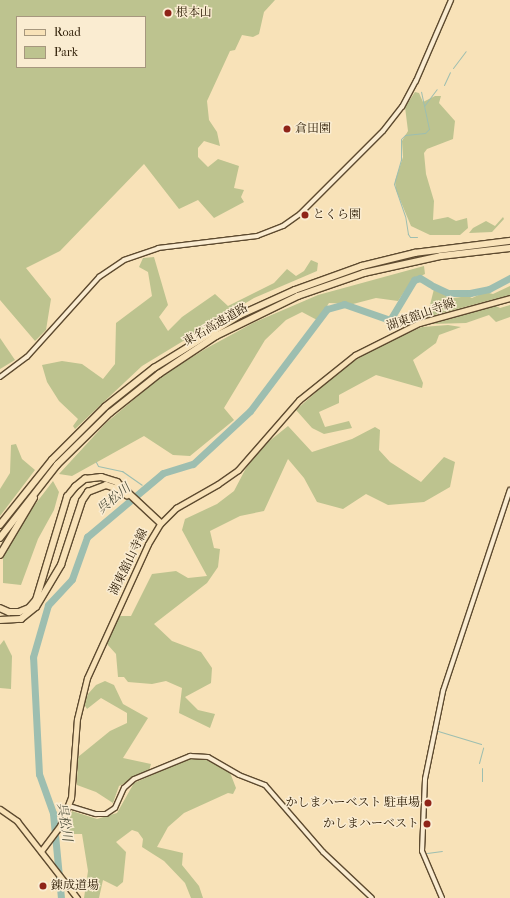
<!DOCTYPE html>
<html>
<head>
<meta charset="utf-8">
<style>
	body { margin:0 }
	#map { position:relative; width:510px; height:898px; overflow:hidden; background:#f8e2b8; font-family:"IM FELL French Canon","Noto Serif JP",serif }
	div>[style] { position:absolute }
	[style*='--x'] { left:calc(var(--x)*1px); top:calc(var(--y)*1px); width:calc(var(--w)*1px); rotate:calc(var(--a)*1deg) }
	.green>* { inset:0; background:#bdc38f }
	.stream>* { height:1px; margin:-0.5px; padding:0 0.5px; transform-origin:0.5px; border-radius:0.5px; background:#9dbeb0 }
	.river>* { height:7px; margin:-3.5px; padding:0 3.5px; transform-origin:3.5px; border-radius:3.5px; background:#9dbeb0 }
	.roads { filter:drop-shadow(1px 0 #5d4a2f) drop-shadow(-1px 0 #5d4a2f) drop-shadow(0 1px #5d4a2f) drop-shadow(0 -1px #5d4a2f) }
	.minor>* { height:4px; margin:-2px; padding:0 2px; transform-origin:2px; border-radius:2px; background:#faecd1 }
	.major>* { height:5px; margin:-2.5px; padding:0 2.5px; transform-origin:2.5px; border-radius:2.5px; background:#f8e2b8 }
	.highway>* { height:5.5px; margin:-2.75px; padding:0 2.75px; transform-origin:2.75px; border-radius:2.75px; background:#f8e2b8 }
	.dots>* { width:11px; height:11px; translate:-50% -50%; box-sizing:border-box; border:2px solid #faecd1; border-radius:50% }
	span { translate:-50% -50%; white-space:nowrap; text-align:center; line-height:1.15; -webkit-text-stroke:3px #faecd1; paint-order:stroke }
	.poi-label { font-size:12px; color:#291801 }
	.left { translate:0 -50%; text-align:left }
	.right { translate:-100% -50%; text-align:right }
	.street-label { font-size:12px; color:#291801 }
	.water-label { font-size:13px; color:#52523e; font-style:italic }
	.legend { position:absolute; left:16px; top:16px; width:130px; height:52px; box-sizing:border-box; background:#faecd1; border:1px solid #a6977e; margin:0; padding:5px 7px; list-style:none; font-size:12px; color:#291801 }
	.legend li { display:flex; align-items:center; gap:8px; height:20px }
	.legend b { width:20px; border:1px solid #a6977e }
</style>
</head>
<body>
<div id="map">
	<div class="green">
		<i style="clip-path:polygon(evenodd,0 0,275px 0,264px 12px,259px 34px,253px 37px,242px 35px,235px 50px,230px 51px,207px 101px,209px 120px,217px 132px,220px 146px,204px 141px,198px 148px,198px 157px,208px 167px,218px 159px,239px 166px,234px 188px,244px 190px,241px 197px,244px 202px,214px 218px,198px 200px,179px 209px,144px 164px,60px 251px,26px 268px,51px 299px,46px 330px,35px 341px,0 300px,0 0,17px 17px,145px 17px,145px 67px,17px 67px,17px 17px)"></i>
		<i style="clip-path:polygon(415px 92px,419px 93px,423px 102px,435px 96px,441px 96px,439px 103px,455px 121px,453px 139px,427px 149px,424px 153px,426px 174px,434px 201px,433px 220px,448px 217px,456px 221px,467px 218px,468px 228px,460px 235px,430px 235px,411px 226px,396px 190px,395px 181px,403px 157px,402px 141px,408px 131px,405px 107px)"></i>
		<i style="clip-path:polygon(503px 217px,504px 219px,492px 232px,469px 233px,473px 228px,486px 221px,495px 226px)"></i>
		<i style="clip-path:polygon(154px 257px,168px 305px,159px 317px,168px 331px,182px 317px,215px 294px,228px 306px,274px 283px,287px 269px,296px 276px,304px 271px,311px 260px,318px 263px,317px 271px,254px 298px,142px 366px,75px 429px,73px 426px,78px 419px,59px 401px,47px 382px,42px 365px,62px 361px,82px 364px,103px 379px,115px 364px,116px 323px,152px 296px,148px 272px,139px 267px,143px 258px)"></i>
		<i style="clip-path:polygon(424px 266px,425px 274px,412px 280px,398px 301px,376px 298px,353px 304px,329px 303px,317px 320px,302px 312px,286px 320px,265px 340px,224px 408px,234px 420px,190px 456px,173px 455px,144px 436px,72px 476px,59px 474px,106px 423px,164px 374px,207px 348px,253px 323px,318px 295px)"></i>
		<i style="clip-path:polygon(510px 286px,510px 295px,427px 317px,434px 289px,454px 298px,468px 296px,472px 298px,485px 292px,493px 294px)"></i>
		<i style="clip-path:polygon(510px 305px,510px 317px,496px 322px,489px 315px,466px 323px,432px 324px,496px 306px,500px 308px)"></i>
		<i style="clip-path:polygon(448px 325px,461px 327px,439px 335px,436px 343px,413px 360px,423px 383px,422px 388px,376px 375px,339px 395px,339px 403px,319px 412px,325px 427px,349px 421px,352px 428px,324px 434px,312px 428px,296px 410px,343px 368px,380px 345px,422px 327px)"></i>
		<i style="clip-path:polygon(0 338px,15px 360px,0 369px)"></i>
		<i style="clip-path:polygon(288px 426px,312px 452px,352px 439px,375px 427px,380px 430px,379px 450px,390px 462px,421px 482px,444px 457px,455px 462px,450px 487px,424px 502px,388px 505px,366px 494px,343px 509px,317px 502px,304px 478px,288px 459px,264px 511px,240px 516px,210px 531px,214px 548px,220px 549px,218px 567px,207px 583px,154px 624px,172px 641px,201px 652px,212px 668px,211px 683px,185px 697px,198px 710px,215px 714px,210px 728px,179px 713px,182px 688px,166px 681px,152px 684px,128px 682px,124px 677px,118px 677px,116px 654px,107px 644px,118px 616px,131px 616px,152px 574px,176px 571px,188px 578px,207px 576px,182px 530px,185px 519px,217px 504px,234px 491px,246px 468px,262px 447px)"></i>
		<i style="clip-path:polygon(16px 444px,22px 459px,35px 470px,0 516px,0 489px,10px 473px,11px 445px)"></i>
		<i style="clip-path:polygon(53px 481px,59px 492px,54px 510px,38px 539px,21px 585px,3px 583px,3px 557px,27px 515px)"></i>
		<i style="clip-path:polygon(4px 640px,12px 656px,11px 689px,0 688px,0 645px)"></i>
		<i style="clip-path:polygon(105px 681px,114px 685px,123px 704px,148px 718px,123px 758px,151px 764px,149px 771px,119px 786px,113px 803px,96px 792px,77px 785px,77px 781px,78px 757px,110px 731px,127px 723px,127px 713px,101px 698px,87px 709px,84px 704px,88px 694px,96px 685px)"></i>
		<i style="clip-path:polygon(205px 758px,229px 770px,236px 788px,233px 794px,228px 793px,184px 813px,168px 827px,157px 847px,183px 853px,182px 865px,199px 886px,203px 898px,191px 898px,185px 883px,164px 861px,142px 847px,143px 839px,138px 832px,132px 830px,116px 842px,126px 852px,123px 882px,117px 887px,103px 880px,99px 898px,84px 898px,88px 871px,82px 834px,65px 834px,72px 811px,97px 819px,117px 813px,134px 783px,188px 759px)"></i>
	</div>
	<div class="stream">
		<i style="--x:453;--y:68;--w:21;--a:-53"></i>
		<i style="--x:444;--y:85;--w:14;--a:-65"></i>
		<i style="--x:424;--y:106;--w:21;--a:-53"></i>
		<i style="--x:417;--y:237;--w:7;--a:180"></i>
		<i style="--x:410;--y:237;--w:4;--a:-124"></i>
		<i style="--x:408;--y:234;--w:18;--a:-99"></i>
		<i style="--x:405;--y:216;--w:34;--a:-109"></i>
		<i style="--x:394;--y:184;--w:25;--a:-74"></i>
		<i style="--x:401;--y:160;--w:21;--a:-90"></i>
		<i style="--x:401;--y:139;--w:6;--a:-45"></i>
		<i style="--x:405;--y:135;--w:20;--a:-6"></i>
		<i style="--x:425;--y:133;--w:6;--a:-45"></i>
		<i style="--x:429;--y:129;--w:38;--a:-102"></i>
		<i style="--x:96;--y:462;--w:4;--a:63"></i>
		<i style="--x:98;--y:466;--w:25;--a:12"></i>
		<i style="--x:122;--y:471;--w:24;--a:35"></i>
		<i style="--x:144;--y:487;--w:2;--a:63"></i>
		<i style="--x:438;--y:731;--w:45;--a:16.8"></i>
		<i style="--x:479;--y:763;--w:16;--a:-75"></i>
		<i style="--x:482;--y:781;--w:13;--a:-90"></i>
		<i style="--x:427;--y:853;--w:15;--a:-8"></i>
	</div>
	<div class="river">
		<i style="--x:433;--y:286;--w:17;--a:25"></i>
		<i style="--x:448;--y:293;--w:22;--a:0"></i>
		<i style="--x:470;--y:293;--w:19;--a:-12"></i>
		<i style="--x:489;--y:289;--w:24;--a:-28"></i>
		<i style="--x:61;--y:898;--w:85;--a:-95.4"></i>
		<i style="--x:53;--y:813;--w:41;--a:-109.7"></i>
		<i style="--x:39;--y:774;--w:117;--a:-92.9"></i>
		<i style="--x:33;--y:657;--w:54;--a:-73.9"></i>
		<i style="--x:48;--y:605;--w:35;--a:-47"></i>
		<i style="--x:72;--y:579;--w:45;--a:-70.3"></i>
		<i style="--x:87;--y:537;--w:99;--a:-40.1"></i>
		<i style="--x:163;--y:473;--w:31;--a:-17"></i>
		<i style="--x:193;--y:464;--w:78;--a:-42.9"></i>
		<i style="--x:250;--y:411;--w:128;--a:-53"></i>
		<i style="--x:327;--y:309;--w:18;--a:-16"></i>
		<i style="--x:344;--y:304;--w:49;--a:19.2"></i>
		<i style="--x:390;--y:320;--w:47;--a:-59"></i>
		<i style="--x:414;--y:280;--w:6;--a:-18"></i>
		<i style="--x:420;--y:278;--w:12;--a:31"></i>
	</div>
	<div class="roads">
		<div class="minor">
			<i style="--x:0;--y:377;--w:34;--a:-37"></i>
			<i style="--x:27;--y:357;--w:108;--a:-48"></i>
			<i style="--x:99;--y:277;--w:30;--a:-34"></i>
			<i style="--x:124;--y:260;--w:36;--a:-19"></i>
			<i style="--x:158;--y:248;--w:100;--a:-6.9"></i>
			<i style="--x:257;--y:236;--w:28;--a:-21"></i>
			<i style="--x:283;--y:226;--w:21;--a:-35"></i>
			<i style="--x:300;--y:214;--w:117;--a:-45"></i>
			<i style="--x:383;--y:131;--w:31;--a:-52"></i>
			<i style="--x:402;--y:107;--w:30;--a:-62"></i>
			<i style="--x:416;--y:81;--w:88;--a:-66.6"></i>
			<i style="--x:69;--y:806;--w:28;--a:17"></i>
			<i style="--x:96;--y:814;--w:10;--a:0"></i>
			<i style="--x:106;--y:814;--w:11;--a:-34"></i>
			<i style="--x:115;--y:808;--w:22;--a:-66"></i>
			<i style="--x:124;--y:788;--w:13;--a:-42"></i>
			<i style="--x:134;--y:779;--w:61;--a:-22.3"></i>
			<i style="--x:190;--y:756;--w:18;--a:3"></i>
			<i style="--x:208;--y:757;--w:36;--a:30"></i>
			<i style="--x:239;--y:775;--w:28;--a:21"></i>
			<i style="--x:265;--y:785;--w:89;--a:49.1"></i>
			<i style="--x:323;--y:852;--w:67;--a:43.2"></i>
			<i style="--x:442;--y:898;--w:51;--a:-113.1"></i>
			<i style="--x:422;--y:851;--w:72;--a:-87.6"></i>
			<i style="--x:425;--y:779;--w:90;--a:-78.4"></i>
			<i style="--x:443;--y:691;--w:212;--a:-71.6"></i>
		</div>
		<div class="major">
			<i style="--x:0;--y:809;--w:21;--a:35"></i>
			<i style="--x:17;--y:821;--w:98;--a:52.1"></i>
			<i style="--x:41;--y:851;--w:31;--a:-53"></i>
			<i style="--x:60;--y:826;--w:30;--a:-69"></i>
			<i style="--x:71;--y:798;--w:79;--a:-85.7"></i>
			<i style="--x:77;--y:719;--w:42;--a:-76.3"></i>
			<i style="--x:87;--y:678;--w:147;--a:-65.5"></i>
			<i style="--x:148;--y:544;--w:23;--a:-59"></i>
			<i style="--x:160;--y:524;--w:23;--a:-45"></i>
			<i style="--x:176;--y:508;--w:48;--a:-29.7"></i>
			<i style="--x:218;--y:484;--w:24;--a:-35"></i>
			<i style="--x:238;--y:470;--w:93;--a:-48.9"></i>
			<i style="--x:299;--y:400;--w:72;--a:-38.8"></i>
			<i style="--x:355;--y:355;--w:72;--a:-26.6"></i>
			<i style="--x:419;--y:323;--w:94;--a:-15.4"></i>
		</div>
		<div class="highway">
			<i style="--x:0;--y:525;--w:83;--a:-51.3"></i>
			<i style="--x:52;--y:460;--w:75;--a:-45"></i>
			<i style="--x:105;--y:407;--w:63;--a:-38.5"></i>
			<i style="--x:154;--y:368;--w:101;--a:-31.6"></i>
			<i style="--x:240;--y:315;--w:60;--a:-24.4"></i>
			<i style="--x:295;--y:290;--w:71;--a:-19.7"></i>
			<i style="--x:362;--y:266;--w:55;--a:-13.8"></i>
			<i style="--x:415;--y:253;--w:96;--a:-7.2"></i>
			<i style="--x:0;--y:538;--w:93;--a:-52"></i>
			<i style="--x:57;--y:465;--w:74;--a:-44.5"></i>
			<i style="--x:110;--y:413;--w:63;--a:-38.5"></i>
			<i style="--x:159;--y:374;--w:69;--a:-33.7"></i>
			<i style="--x:216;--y:336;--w:91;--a:-26"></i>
			<i style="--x:298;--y:296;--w:70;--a:-19.2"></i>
			<i style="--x:364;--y:273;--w:79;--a:-12.4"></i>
			<i style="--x:441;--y:256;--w:69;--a:-6.6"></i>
			<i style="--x:0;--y:555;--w:66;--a:-59.2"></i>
			<i style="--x:0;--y:608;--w:10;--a:24"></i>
			<i style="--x:9;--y:612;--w:10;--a:0"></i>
			<i style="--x:19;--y:612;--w:11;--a:-22"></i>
			<i style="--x:29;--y:608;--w:11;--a:-49"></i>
			<i style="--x:36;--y:600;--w:108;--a:-73.2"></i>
			<i style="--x:67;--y:497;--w:13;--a:-51"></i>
			<i style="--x:75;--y:487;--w:13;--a:-39"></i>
			<i style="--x:85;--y:479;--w:16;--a:-7"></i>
			<i style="--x:101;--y:477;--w:17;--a:17"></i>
			<i style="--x:117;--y:482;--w:60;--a:43"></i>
			<i style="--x:0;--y:620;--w:21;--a:-3"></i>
			<i style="--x:21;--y:619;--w:19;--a:-39"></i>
			<i style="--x:36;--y:607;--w:49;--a:-59.2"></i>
			<i style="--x:61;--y:565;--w:67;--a:-71.8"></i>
			<i style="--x:82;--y:501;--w:11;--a:-56"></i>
			<i style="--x:88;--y:492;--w:19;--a:-21"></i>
			<i style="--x:106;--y:485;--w:13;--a:18"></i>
			<i style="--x:118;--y:489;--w:11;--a:34"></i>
		</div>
	</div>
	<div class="dots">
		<i style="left:168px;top:13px;background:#8f2418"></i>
		<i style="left:287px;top:129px;background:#8f2418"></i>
		<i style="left:305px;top:215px;background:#8f2418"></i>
		<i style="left:428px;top:803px;background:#8f2418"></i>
		<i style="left:427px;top:824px;background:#8f2418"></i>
		<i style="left:43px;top:886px;background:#8f2418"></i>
	</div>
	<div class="poi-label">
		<span class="left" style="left:176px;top:13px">根本山</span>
		<span class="left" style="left:295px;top:129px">倉田園</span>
		<span class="left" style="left:313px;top:215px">とくら園</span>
		<span class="right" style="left:420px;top:803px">かしまハーベスト 駐車場</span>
		<span class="right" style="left:419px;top:824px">かしまハーベスト</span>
		<span class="left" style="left:51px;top:886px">錬成道場</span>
	</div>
	<div class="street-label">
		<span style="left:421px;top:315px;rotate:-20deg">湖東舘山寺線</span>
		<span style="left:216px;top:325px;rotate:-30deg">東名高速道路</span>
		<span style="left:129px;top:562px;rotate:-64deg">湖東舘山寺線</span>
	</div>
	<div class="water-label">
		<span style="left:114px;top:499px;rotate:-40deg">呉松川</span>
		<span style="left:64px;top:822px;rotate:81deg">呉松川</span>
	</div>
	<ul class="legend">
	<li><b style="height:5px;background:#f8e2b8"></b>Road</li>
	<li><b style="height:11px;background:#bdc38f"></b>Park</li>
	</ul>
</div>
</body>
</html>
